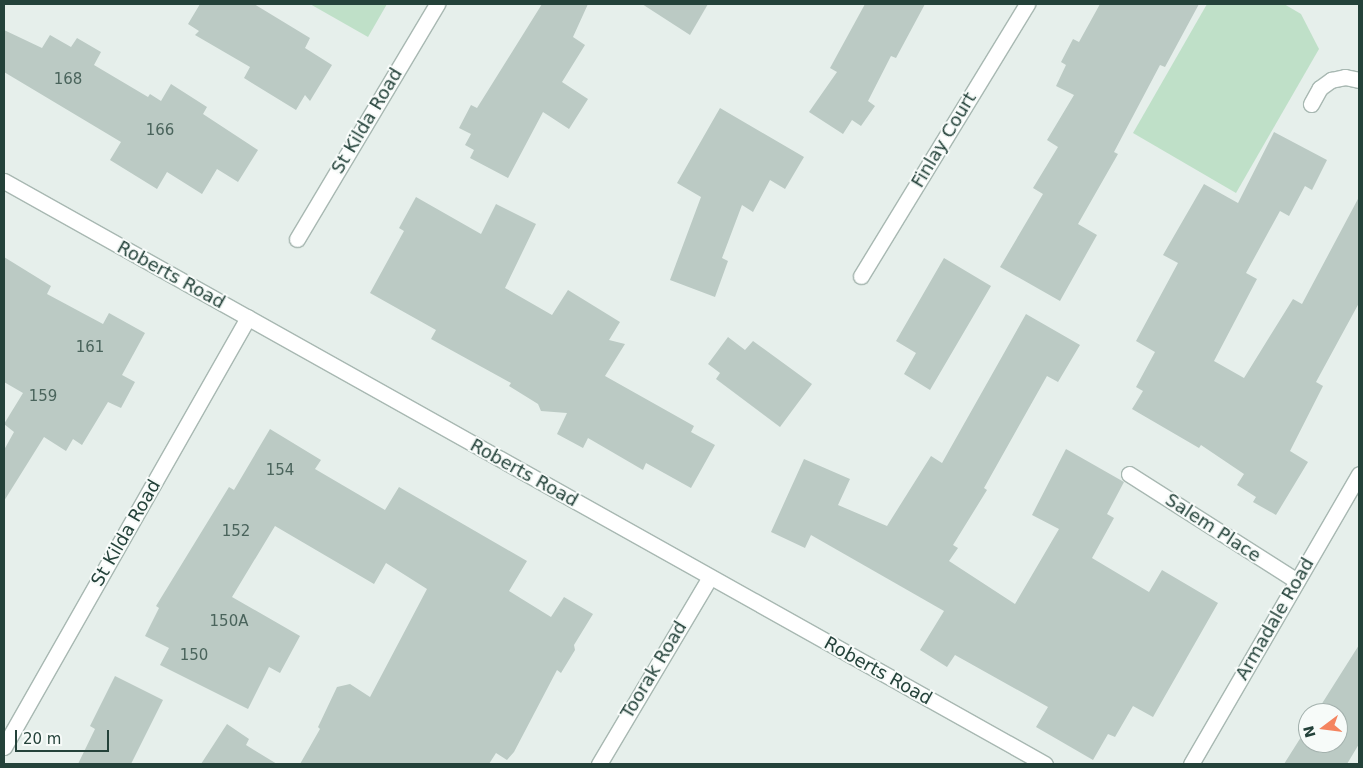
<!DOCTYPE html>
<html>
<head>
<meta charset="utf-8">
<style>
	body { margin:0 }
	#map { position:relative; width:1363px; height:768px; overflow:hidden; background:#e6efeb; font-family:"DejaVu Sans",sans-serif }
	div>[style] { position:absolute }
	[style*='--x'] { left:calc(var(--x)*1px); top:calc(var(--y)*1px); width:calc(var(--w)*1px); rotate:calc(var(--a)*1deg) }
	.green>* { inset:0; background:#bfe0c8 }
	.building>* { inset:0; background:#bbcac4 }
	.roads { filter:drop-shadow(1px 0 #a8b8b2) drop-shadow(-1px 0 #a8b8b2) drop-shadow(0 1px #a8b8b2) drop-shadow(0 -1px #a8b8b2) }
	.minor>* { height:15px; margin:-7.5px; padding:0 7.5px; transform-origin:7.5px; border-radius:7.5px; background:#fff }
	span { translate:-50% -50%; white-space:nowrap; text-align:center; line-height:1.15; -webkit-text-stroke:4px #f7fbf9; paint-order:stroke }
	.number-label { font-size:15px; color:#4a645c }
	.number-label span { -webkit-text-stroke-width:0 }
	.street-label { font-size:18px; color:#24423a }
	.frame { position:absolute; inset:0; border:5px solid #24423a; pointer-events:none }
	.north { position:absolute; left:1298px; top:703px; width:50px; height:50px; box-sizing:border-box; background:#f7fbf9; border:1px solid #a3b1ad; border-radius:50%; rotate:255deg; font-size:14px; font-weight:700; line-height:20px; text-align:center; color:#24423a }
	.north::after { content:''; display:block; margin:auto; width:18px; height:22px; background:#f4845f; clip-path:polygon(50% 0,100% 100%,50% 72%,0 100%) }
	.scale { position:absolute; left:15px; top:730px; width:94px; height:22px; box-sizing:border-box; border:2px solid #24423a; border-top:0; padding-left:6px; font-size:15px; line-height:18px; white-space:nowrap; color:#24423a; -webkit-text-stroke:4px #f7fbf9; paint-order:stroke }
</style>
</head>
<body>
<div id="map">
	<div class="green">
		<i style="clip-path:polygon(310px 4px,387px 4px,368px 37px)"></i>
		<i style="clip-path:polygon(1207px 4px,1284px 4px,1301px 14px,1319px 49px,1236px 193px,1133px 133px)"></i>
	</div>
	<div class="building">
		<i style="clip-path:polygon(200px 4px,254px 4px,310px 38px,305px 48px,332px 65px,310px 101px,305px 95px,296px 110px,244px 78px,250px 67px,195px 35px,199px 31px,188px 24px)"></i>
		<i style="clip-path:polygon(542px 4px,588px 4px,573px 37px,585px 45px,562px 82px,588px 99px,569px 129px,543px 112px,508px 178px,470px 158px,474px 150px,465px 145px,471px 134px,459px 128px,471px 105px,477px 108px)"></i>
		<i style="clip-path:polygon(642px 4px,708px 4px,690px 35px)"></i>
		<i style="clip-path:polygon(865px 4px,925px 4px,896px 58px,891px 56px,868px 101px,875px 106px,861px 126px,852px 120px,843px 134px,809px 112px,837px 72px,830px 68px)"></i>
		<i style="clip-path:polygon(1100px 4px,1199px 4px,1165px 67px,1160px 65px,1114px 152px,1118px 154px,1078px 224px,1097px 235px,1060px 301px,1000px 267px,1043px 194px,1033px 188px,1058px 147px,1047px 140px,1074px 95px,1056px 86px,1066px 65px,1061px 62px,1073px 39px,1079px 42px)"></i>
		<i style="clip-path:polygon(4px 30px,42px 48px,50px 35px,71px 47px,77px 38px,101px 52px,94px 65px,148px 97px,150px 94px,161px 101px,171px 84px,207px 107px,203px 114px,258px 150px,238px 182px,217px 169px,202px 194px,167px 172px,157px 189px,110px 160px,121px 142px,4px 72px)"></i>
		<i style="clip-path:polygon(720px 108px,804px 157px,785px 189px,770px 180px,753px 212px,742px 205px,722px 258px,728px 261px,715px 297px,670px 280px,701px 197px,677px 183px)"></i>
		<i style="clip-path:polygon(1274px 132px,1327px 160px,1312px 190px,1305px 186px,1289px 216px,1280px 211px,1246px 273px,1257px 279px,1214px 361px,1244px 378px,1293px 299px,1302px 304px,1359px 197px,1359px 303px,1316px 382px,1323px 386px,1290px 451px,1308px 462px,1276px 515px,1253px 502px,1256px 497px,1237px 485px,1244px 474px,1201px 445px,1199px 448px,1132px 409px,1143px 391px,1136px 387px,1155px 352px,1136px 341px,1178px 263px,1163px 255px,1204px 184px,1238px 203px)"></i>
		<i style="clip-path:polygon(416px 197px,481px 234px,496px 204px,536px 224px,505px 288px,552px 315px,568px 290px,620px 322px,609px 340px,625px 344px,605px 376px,694px 426px,691px 432px,715px 445px,691px 488px,646px 463px,643px 470px,588px 438px,583px 448px,557px 434px,567px 413px,541px 411px,538px 404px,509px 386px,511px 383px,431px 339px,436px 330px,370px 293px,404px 231px,399px 228px)"></i>
		<i style="clip-path:polygon(4px 257px,51px 286px,47px 294px,103px 324px,109px 313px,145px 333px,122px 375px,135px 382px,121px 408px,108px 402px,82px 445px,73px 439px,66px 451px,44px 437px,4px 501px,4px 450px,14px 432px,4px 424px,23px 393px,4px 382px)"></i>
		<i style="clip-path:polygon(944px 258px,991px 286px,930px 390px,904px 374px,916px 353px,896px 341px)"></i>
		<i style="clip-path:polygon(1026px 314px,1080px 345px,1058px 382px,1047px 376px,984px 488px,987px 490px,953px 545px,958px 548px,949px 561px,1015px 604px,1059px 529px,1032px 515px,1066px 449px,1124px 482px,1107px 514px,1114px 518px,1092px 558px,1149px 592px,1162px 570px,1218px 603px,1153px 717px,1133px 706px,1115px 737px,1108px 734px,1093px 760px,1036px 727px,1048px 707px,955px 655px,947px 667px,920px 650px,944px 611px,811px 535px,805px 548px,771px 532px,804px 459px,850px 479px,838px 505px,887px 526px,931px 456px,942px 463px)"></i>
		<i style="clip-path:polygon(728px 337px,745px 350px,753px 341px,812px 384px,780px 427px,716px 379px,720px 373px,708px 364px)"></i>
		<i style="clip-path:polygon(270px 429px,321px 460px,315px 469px,385px 510px,399px 487px,527px 561px,509px 591px,551px 617px,564px 597px,593px 614px,574px 645px,575px 650px,561px 673px,557px 670px,514px 752px,507px 760px,496px 753px,489px 764px,300px 764px,320px 729px,318px 727px,337px 687px,350px 684px,370px 697px,427px 589px,386px 563px,374px 584px,275px 526px,232px 597px,300px 636px,280px 673px,269px 667px,248px 709px,160px 665px,169px 648px,145px 636px,159px 608px,156px 606px,229px 487px,234px 490px)"></i>
		<i style="clip-path:polygon(1359px 645px,1359px 744px,1347px 764px,1284px 764px,1308px 726px,1308px 743px,1338px 743px,1338px 713px,1316px 713px)"></i>
		<i style="clip-path:polygon(115px 676px,163px 700px,131px 764px,78px 764px,95px 729px,90px 726px)"></i>
		<i style="clip-path:polygon(227px 724px,249px 739px,246px 745px,277px 764px,201px 764px)"></i>
	</div>
	<div class="roads">
		<div class="minor">
			<i style="--x:1311;--y:104;--w:18;--a:-61"></i>
			<i style="--x:1320;--y:88;--w:14;--a:-36"></i>
			<i style="--x:1331;--y:80;--w:14;--a:-12"></i>
			<i style="--x:1345;--y:77;--w:14;--a:12"></i>
			<i style="--x:4;--y:181;--w:1193;--a:29.25"></i>
			<i style="--x:297;--y:239;--w:274;--a:-59.2"></i>
			<i style="--x:861;--y:276;--w:319;--a:-58.6"></i>
			<i style="--x:1129;--y:474;--w:199;--a:32.5"></i>
			<i style="--x:4;--y:747;--w:494;--a:-60.4"></i>
			<i style="--x:599;--y:764;--w:217;--a:-59.3"></i>
			<i style="--x:1191;--y:764;--w:335;--a:-59.9"></i>
		</div>
	</div>
	<div class="number-label">
		<span style="left:68px;top:80px">168</span>
		<span style="left:160px;top:131px">166</span>
		<span style="left:90px;top:348px">161</span>
		<span style="left:43px;top:397px">159</span>
		<span style="left:280px;top:471px">154</span>
		<span style="left:236px;top:532px">152</span>
		<span style="left:229px;top:622px">150A</span>
		<span style="left:194px;top:656px">150</span>
	</div>
	<div class="street-label">
		<span style="left:367px;top:121px;rotate:-59deg">St Kilda Road</span>
		<span style="left:944px;top:140px;rotate:-59deg">Finlay Court</span>
		<span style="left:171px;top:275px;rotate:29deg">Roberts Road</span>
		<span style="left:524px;top:473px;rotate:29deg">Roberts Road</span>
		<span style="left:1213px;top:528px;rotate:33deg">Salem Place</span>
		<span style="left:126px;top:533px;rotate:-60deg">St Kilda Road</span>
		<span style="left:1275px;top:619px;rotate:-60deg">Armadale Road</span>
		<span style="left:654px;top:670px;rotate:-59deg">Toorak Road</span>
		<span style="left:878px;top:671px;rotate:29deg">Roberts Road</span>
	</div>
	<div class="frame"></div>
	<div class="north">N</div>
	<div class="scale">20 m</div>
</div>
</body>
</html>
